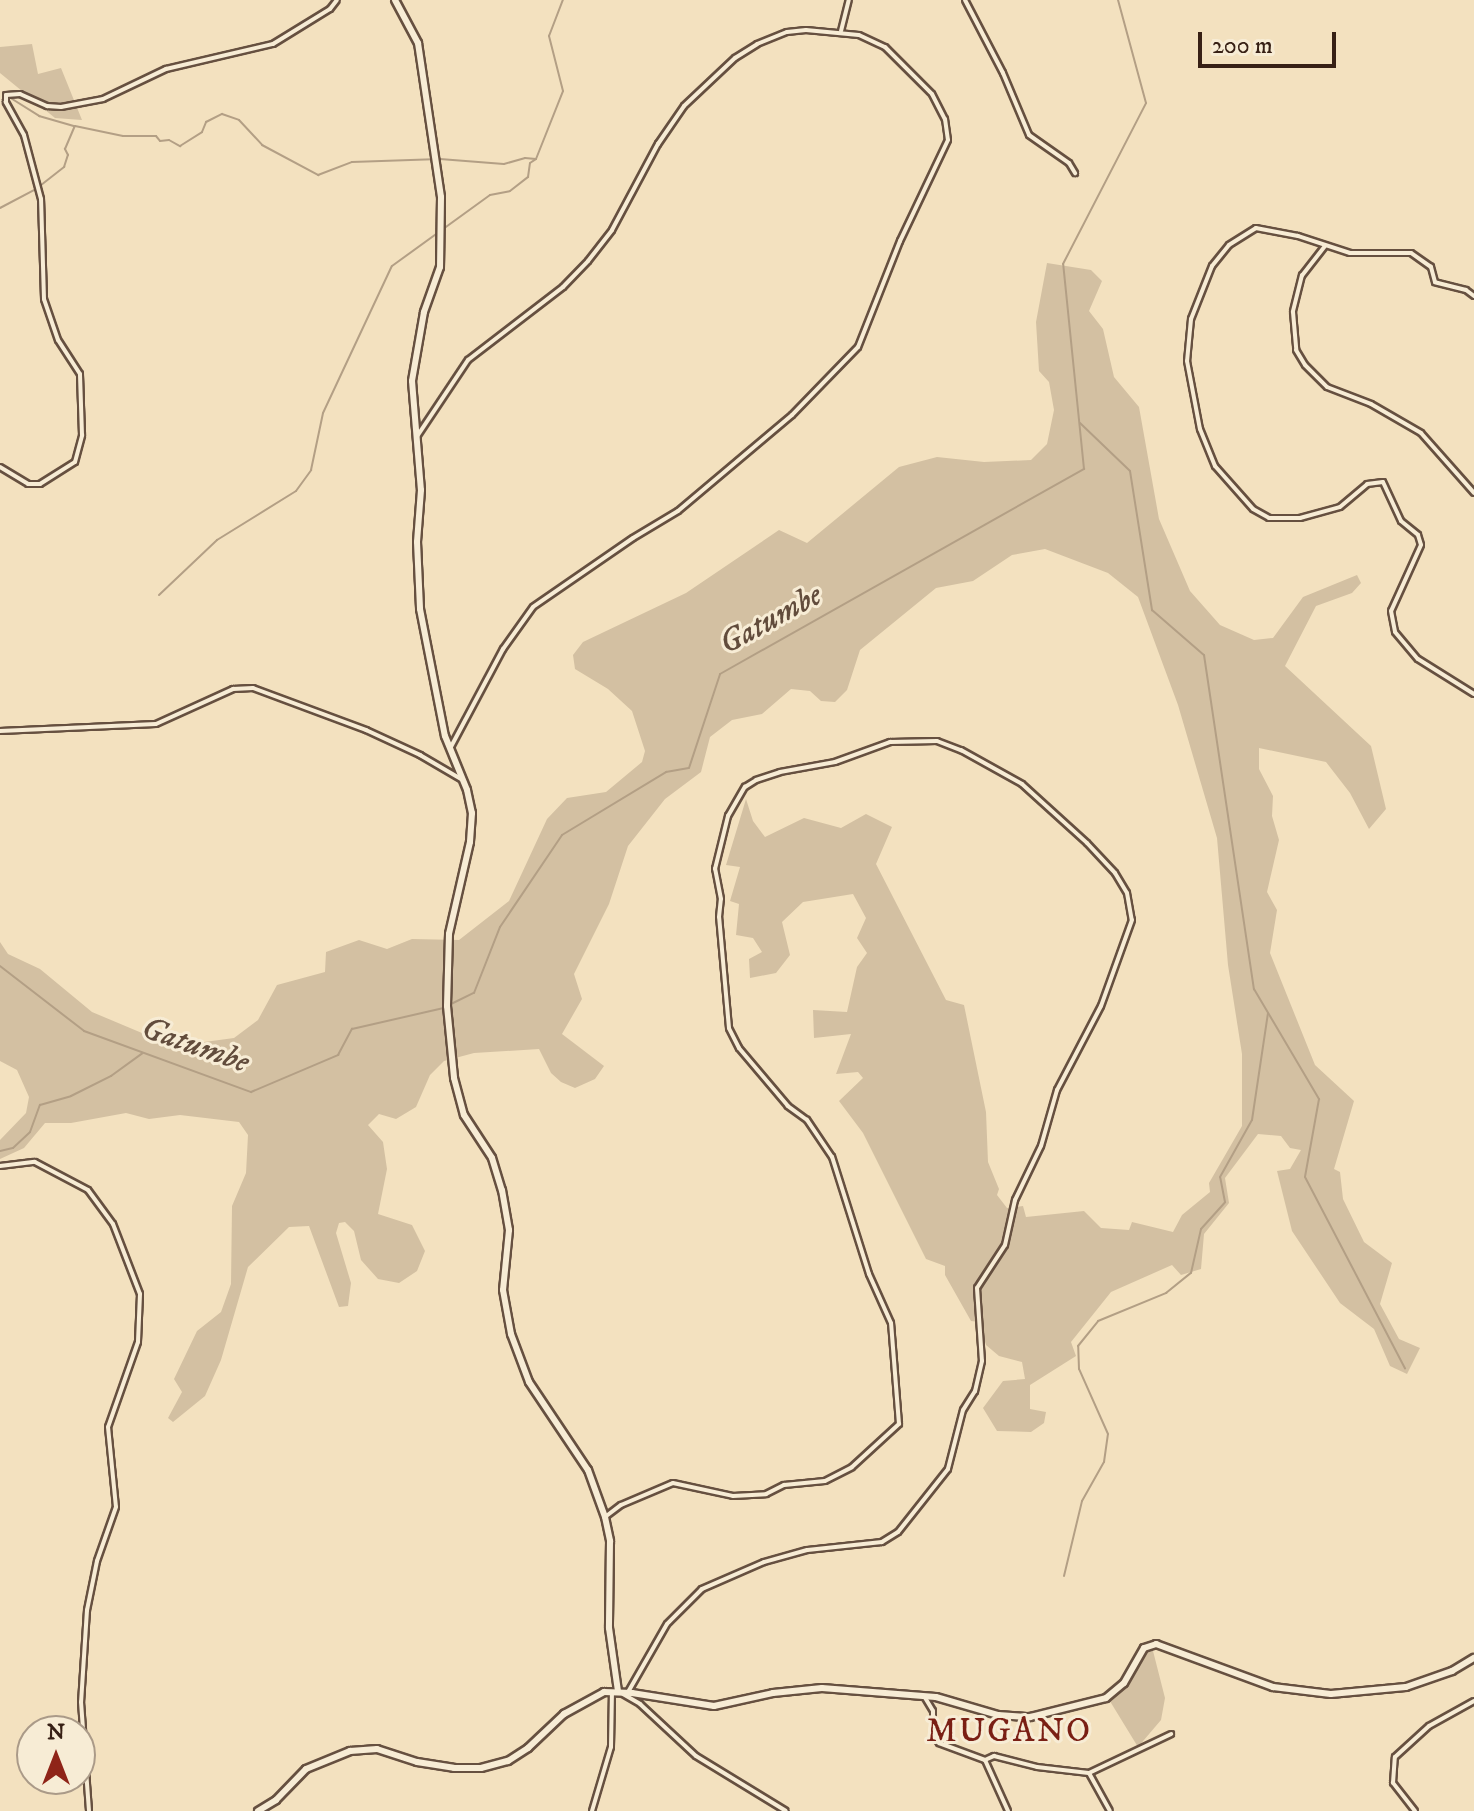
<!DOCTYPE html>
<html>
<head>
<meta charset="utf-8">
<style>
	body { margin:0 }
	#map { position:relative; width:1474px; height:1811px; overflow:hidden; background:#f3e1bf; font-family:"IM FELL DW Pica",serif }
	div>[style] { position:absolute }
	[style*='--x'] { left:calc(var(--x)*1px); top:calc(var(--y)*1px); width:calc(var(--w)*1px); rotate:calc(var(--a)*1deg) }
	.green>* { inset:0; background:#d3c0a2 }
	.stream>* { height:2px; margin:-1px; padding:0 1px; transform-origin:1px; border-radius:1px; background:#b39f85 }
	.roads { filter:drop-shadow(2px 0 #665040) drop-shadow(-2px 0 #665040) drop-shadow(0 2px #665040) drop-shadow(0 -2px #665040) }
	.street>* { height:4px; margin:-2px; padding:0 2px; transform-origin:2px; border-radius:2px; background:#f7ecd5 }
	.secondary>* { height:6px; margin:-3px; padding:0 3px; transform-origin:3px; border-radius:3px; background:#f7ecd5 }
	span { translate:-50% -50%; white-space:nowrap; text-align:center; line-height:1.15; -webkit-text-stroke:6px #f7ecd5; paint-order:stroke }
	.water-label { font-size:32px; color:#624c3c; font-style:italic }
	.quarter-label { font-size:34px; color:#7a1f14; letter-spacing:2px }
	.north { position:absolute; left:16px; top:1715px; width:80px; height:80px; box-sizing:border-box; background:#f7ecd5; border:2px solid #aa9a88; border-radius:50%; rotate:0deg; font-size:22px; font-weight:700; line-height:32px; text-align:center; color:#372015 }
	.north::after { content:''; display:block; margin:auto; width:28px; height:36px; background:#8f2418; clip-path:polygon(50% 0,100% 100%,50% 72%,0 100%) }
	.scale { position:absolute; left:1198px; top:32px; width:138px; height:36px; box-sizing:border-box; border:4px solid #372015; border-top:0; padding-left:10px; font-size:24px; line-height:28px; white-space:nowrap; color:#372015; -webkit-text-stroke:6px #f7ecd5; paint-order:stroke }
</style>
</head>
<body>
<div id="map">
	<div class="green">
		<i style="clip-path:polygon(32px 44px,38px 74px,61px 68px,82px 120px,55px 118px,0 73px,0 47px)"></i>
		<i style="clip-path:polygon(1047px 263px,1091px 270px,1102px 281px,1089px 311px,1103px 329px,1114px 377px,1139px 407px,1159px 519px,1190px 591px,1220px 625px,1254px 640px,1273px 638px,1303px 597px,1357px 575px,1361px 583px,1352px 593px,1316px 606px,1285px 666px,1371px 746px,1386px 809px,1369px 829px,1350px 793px,1326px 762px,1259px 748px,1259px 769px,1273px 796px,1272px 816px,1279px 840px,1267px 892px,1277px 910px,1270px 953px,1315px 1065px,1354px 1101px,1334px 1169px,1340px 1172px,1343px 1199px,1364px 1242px,1392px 1263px,1380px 1304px,1399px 1339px,1420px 1348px,1407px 1374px,1390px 1366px,1374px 1329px,1340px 1303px,1292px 1231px,1277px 1171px,1290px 1169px,1301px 1150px,1290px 1148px,1281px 1136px,1258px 1134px,1225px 1178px,1229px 1203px,1204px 1234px,1201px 1269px,1181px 1275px,1172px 1265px,1111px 1292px,1071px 1342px,1076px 1356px,1030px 1385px,1030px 1409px,1046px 1412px,1044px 1423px,1031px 1432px,997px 1431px,983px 1408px,1003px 1381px,1025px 1379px,1022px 1362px,999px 1356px,986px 1345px,979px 1322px,971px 1321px,945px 1275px,945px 1266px,926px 1259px,863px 1133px,839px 1101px,863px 1078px,858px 1072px,836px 1074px,851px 1034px,814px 1038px,813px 1010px,847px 1012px,857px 967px,867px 953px,857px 938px,866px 918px,853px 894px,803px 902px,782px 922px,790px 955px,776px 973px,750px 978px,749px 959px,762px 952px,753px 938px,736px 935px,739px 904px,730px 901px,740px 867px,726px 865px,746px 799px,753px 821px,765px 837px,804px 818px,841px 828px,866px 814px,892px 827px,876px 864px,946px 1000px,964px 1005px,986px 1112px,988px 1162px,999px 1189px,997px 1195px,1007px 1208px,1023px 1206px,1026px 1217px,1084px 1211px,1101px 1228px,1129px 1230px,1132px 1222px,1173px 1232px,1182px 1215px,1210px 1192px,1209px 1183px,1242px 1126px,1242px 1054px,1228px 965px,1217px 838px,1178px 705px,1138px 597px,1108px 573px,1045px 549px,1012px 555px,973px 581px,936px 588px,860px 650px,847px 690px,835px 702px,821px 701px,810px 691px,791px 689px,762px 714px,732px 720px,710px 737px,701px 772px,665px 799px,628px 846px,609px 904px,574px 974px,582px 999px,562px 1034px,604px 1066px,595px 1079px,575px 1088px,561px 1082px,551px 1073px,539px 1049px,474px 1053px,444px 1061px,430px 1075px,416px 1107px,396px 1119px,379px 1114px,368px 1125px,383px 1142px,387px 1169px,378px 1214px,412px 1225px,425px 1251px,417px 1271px,399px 1283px,378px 1279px,361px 1260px,354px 1231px,345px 1222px,339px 1223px,336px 1233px,351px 1283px,348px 1306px,339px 1307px,309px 1226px,289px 1227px,248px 1267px,221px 1360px,205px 1396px,173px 1422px,168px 1418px,182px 1392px,174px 1379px,197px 1331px,221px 1312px,231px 1284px,232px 1206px,246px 1173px,248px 1135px,239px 1122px,180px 1115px,149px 1119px,126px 1113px,71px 1123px,45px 1123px,24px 1148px,0 1159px,0 1140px,26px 1113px,29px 1097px,17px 1070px,0 1061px,0 942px,8px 954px,40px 969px,92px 1012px,161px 1041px,197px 1043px,234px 1038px,258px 1020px,277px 985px,325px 972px,326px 952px,359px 940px,387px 949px,412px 939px,459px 940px,509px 901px,547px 819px,567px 798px,606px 792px,642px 762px,645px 751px,632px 711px,608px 689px,575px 669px,573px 655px,583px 642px,686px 593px,779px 530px,807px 543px,899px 467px,937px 457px,984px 462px,1031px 460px,1047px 444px,1054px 410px,1049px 382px,1039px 371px,1036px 322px)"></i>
		<i style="clip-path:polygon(1152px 1647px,1165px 1698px,1161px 1720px,1138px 1747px,1108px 1698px,1122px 1688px,1145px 1650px)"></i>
	</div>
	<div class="stream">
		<i style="--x:9;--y:97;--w:36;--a:32"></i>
		<i style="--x:39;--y:116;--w:37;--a:16"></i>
		<i style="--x:0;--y:208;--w:41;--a:-27.8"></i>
		<i style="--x:36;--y:189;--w:36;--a:-38"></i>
		<i style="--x:64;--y:167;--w:13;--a:-72"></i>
		<i style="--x:68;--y:155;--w:7;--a:-117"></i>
		<i style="--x:65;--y:149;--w:25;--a:-67"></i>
		<i style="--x:75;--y:126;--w:49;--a:11.8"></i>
		<i style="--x:123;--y:136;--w:33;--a:0"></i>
		<i style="--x:156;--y:136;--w:6;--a:51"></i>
		<i style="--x:160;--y:141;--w:9;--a:-6"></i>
		<i style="--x:169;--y:140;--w:13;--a:29"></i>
		<i style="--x:180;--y:146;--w:26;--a:-32"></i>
		<i style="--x:202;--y:132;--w:11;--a:-68"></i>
		<i style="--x:206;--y:122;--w:18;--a:-27"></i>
		<i style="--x:222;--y:114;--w:18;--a:19"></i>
		<i style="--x:239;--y:120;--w:34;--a:47"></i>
		<i style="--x:262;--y:145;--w:64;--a:28.2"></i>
		<i style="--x:318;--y:175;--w:36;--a:-21"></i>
		<i style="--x:352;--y:162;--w:88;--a:-2"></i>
		<i style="--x:440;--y:159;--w:64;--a:4.5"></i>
		<i style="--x:504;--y:164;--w:22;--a:-16"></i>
		<i style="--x:525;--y:158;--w:11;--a:5"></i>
		<i style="--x:1080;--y:423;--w:69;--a:43.8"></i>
		<i style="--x:1130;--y:471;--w:141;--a:81"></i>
		<i style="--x:1152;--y:610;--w:69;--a:40.9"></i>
		<i style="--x:1204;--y:655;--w:338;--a:81.5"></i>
		<i style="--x:1254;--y:989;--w:128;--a:59.4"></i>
		<i style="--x:1319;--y:1099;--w:79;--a:100.2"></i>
		<i style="--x:1305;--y:1177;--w:216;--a:62.4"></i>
		<i style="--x:159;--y:595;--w:80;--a:-43.5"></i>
		<i style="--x:217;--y:540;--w:93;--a:-31.8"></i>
		<i style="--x:296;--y:491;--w:26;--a:-54"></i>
		<i style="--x:311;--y:470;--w:58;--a:-78.1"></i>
		<i style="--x:323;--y:413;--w:162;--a:-64.9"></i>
		<i style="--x:392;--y:266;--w:121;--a:-35.9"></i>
		<i style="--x:490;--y:195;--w:20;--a:-11"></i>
		<i style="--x:510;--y:191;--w:23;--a:-38"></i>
		<i style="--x:528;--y:177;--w:14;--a:-82"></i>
		<i style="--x:530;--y:163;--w:7;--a:-34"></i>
		<i style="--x:536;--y:159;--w:73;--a:-68.3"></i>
		<i style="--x:563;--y:91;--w:57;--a:-104.3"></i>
		<i style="--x:549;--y:36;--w:39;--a:-69"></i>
		<i style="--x:0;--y:966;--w:106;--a:37.7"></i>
		<i style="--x:84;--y:1031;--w:178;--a:20.1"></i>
		<i style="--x:251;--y:1092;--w:95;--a:-23"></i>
		<i style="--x:338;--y:1055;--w:30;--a:-62"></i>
		<i style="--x:352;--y:1029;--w:94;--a:-12.9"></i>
		<i style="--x:449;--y:1005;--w:28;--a:-26"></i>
		<i style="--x:474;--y:993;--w:71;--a:-68.5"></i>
		<i style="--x:500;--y:927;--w:111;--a:-56"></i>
		<i style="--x:562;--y:835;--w:122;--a:-31.2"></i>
		<i style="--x:666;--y:772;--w:23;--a:-10"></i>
		<i style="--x:689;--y:768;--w:99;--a:-71.7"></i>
		<i style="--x:720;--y:674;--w:418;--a:-29.4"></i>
		<i style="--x:1084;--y:469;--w:206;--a:-95.8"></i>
		<i style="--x:1063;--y:264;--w:181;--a:-62.7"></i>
		<i style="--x:1146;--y:103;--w:107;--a:-105.2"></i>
		<i style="--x:0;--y:1151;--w:13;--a:-13"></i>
		<i style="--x:13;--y:1148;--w:23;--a:-43"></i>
		<i style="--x:30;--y:1132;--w:29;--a:-70"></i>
		<i style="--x:40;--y:1105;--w:32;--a:-16"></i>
		<i style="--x:71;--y:1096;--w:45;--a:-26.6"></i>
		<i style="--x:111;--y:1076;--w:39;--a:-36"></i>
		<i style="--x:1064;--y:1576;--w:77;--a:-76.5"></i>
		<i style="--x:1082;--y:1501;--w:45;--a:-60.6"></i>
		<i style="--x:1104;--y:1462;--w:28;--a:-82"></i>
		<i style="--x:1108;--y:1434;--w:71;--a:-114"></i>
		<i style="--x:1079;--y:1369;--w:23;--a:-92"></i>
		<i style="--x:1078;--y:1346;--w:32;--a:-51"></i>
		<i style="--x:1098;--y:1321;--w:74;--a:-22.4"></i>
		<i style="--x:1166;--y:1293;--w:32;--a:-39"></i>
		<i style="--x:1191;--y:1273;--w:45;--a:-77.2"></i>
		<i style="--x:1201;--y:1229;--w:36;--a:-48"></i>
		<i style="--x:1225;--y:1202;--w:25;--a:-101"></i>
		<i style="--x:1220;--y:1177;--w:65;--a:-60.7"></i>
		<i style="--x:1252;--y:1120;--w:108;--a:-81.5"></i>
	</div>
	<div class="roads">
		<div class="street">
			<i style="--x:965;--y:0;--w:82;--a:62.5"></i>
			<i style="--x:1003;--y:73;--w:67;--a:67.2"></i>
			<i style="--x:1029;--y:135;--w:49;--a:35"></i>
			<i style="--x:1069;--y:163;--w:12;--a:59"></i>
			<i style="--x:841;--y:31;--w:32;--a:-76"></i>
			<i style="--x:1325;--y:246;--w:37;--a:128"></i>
			<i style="--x:1302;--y:275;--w:38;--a:104"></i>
			<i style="--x:1293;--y:312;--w:38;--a:85"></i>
			<i style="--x:1296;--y:350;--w:17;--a:59"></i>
			<i style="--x:1305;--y:365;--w:31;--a:45"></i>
			<i style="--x:1327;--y:387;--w:47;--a:21.1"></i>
			<i style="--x:1371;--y:404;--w:58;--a:30.1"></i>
			<i style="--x:1421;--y:433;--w:80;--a:48.5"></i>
			<i style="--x:1474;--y:296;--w:10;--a:-143"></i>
			<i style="--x:1466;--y:290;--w:32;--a:-166"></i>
			<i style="--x:1435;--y:282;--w:16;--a:-105"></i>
			<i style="--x:1431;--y:267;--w:24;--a:-145"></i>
			<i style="--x:1411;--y:253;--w:61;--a:180"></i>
			<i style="--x:1350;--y:253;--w:55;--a:-161.9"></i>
			<i style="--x:1298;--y:236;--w:43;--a:-169.2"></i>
			<i style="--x:1256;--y:228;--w:32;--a:148"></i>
			<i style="--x:1229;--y:245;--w:27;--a:129"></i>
			<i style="--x:1212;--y:266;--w:57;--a:111.6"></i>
			<i style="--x:1191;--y:319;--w:42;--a:95.4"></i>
			<i style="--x:1187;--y:361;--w:69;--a:79.2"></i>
			<i style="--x:1200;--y:429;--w:40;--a:68"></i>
			<i style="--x:1215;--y:466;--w:57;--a:48.5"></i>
			<i style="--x:1253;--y:509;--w:18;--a:29"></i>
			<i style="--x:1269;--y:518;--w:31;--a:0"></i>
			<i style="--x:1300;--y:518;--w:41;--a:-15.4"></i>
			<i style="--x:1340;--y:507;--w:35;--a:-40"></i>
			<i style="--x:1367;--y:484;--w:16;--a:-7"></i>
			<i style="--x:1383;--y:482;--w:43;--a:65.2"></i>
			<i style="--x:1401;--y:521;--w:22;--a:39"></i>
			<i style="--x:1418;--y:535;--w:10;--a:73"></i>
			<i style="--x:1421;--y:545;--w:72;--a:114.4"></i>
			<i style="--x:1391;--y:611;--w:21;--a:79"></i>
			<i style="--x:1395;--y:632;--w:35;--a:50"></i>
			<i style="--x:1418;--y:659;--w:66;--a:32"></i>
			<i style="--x:418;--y:435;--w:90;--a:-56.3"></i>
			<i style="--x:468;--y:360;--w:120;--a:-37.5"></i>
			<i style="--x:563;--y:287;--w:36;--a:-46"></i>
			<i style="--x:588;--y:261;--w:39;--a:-52"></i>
			<i style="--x:612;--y:230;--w:98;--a:-61.9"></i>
			<i style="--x:658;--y:144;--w:46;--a:-55.6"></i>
			<i style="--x:684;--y:106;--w:70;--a:-43.3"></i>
			<i style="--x:735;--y:58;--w:26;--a:-32"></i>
			<i style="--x:757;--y:44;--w:32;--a:-22"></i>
			<i style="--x:787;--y:32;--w:19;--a:-6"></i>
			<i style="--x:806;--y:30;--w:53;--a:5.4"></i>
			<i style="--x:859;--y:35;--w:29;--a:25"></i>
			<i style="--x:885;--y:47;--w:66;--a:45"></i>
			<i style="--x:932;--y:94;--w:28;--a:63"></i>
			<i style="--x:945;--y:119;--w:21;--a:82"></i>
			<i style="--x:948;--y:140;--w:112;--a:115.4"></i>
			<i style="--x:900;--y:241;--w:114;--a:111.6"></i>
			<i style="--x:858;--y:347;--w:95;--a:134.1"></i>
			<i style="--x:792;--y:415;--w:149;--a:139.9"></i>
			<i style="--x:678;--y:511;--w:52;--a:149"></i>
			<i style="--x:633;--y:538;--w:121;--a:145.4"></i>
			<i style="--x:533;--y:607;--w:52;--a:125.5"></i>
			<i style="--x:503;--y:649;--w:111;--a:118"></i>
			<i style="--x:0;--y:467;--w:33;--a:31"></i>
			<i style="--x:28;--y:484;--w:12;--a:0"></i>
			<i style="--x:40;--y:484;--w:41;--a:-32.2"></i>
			<i style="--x:75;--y:462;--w:28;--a:-75"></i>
			<i style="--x:82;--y:435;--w:61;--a:-91.9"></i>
			<i style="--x:80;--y:374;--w:40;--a:-122.9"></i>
			<i style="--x:58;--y:340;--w:43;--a:-108.9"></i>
			<i style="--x:44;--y:299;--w:100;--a:-91.7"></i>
			<i style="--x:41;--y:199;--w:66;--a:-104.9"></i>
			<i style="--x:24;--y:135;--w:38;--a:-119"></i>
			<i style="--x:6;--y:102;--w:7;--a:-90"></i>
			<i style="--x:6;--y:95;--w:14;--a:-4"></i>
			<i style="--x:20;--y:94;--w:30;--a:24"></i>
			<i style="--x:47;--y:106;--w:14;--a:4"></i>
			<i style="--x:61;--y:107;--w:43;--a:-10.8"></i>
			<i style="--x:103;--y:99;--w:70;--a:-25.5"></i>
			<i style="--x:166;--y:69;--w:110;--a:-13.2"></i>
			<i style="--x:273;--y:44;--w:67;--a:-31.6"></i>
			<i style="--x:330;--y:9;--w:11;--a:-52"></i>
			<i style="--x:0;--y:731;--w:156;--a:-2.6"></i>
			<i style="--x:156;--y:724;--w:85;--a:-24.4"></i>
			<i style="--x:233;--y:689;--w:20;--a:-3"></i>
			<i style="--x:253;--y:688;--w:121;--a:20.4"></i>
			<i style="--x:366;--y:730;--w:60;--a:24.8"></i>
			<i style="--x:420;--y:755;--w:48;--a:30.3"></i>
			<i style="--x:0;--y:1166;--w:35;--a:-7"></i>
			<i style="--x:35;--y:1162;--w:60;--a:27.8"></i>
			<i style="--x:88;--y:1190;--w:42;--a:53.7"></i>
			<i style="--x:113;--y:1224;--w:75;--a:68.9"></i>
			<i style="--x:140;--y:1294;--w:48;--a:92.4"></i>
			<i style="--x:138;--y:1342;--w:90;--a:109.4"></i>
			<i style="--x:108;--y:1427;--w:80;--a:84.3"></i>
			<i style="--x:116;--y:1507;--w:57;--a:109.4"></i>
			<i style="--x:97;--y:1561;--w:50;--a:101.5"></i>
			<i style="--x:87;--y:1610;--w:92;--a:93.7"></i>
			<i style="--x:81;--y:1702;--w:109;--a:85.8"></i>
			<i style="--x:605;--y:1517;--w:20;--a:-37"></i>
			<i style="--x:621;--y:1505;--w:56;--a:-22.9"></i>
			<i style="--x:673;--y:1483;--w:61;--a:12.2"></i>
			<i style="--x:733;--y:1496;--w:33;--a:-3"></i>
			<i style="--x:766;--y:1494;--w:20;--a:-27"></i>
			<i style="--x:784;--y:1485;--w:41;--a:-5.6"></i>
			<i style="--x:825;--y:1481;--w:30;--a:-27"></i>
			<i style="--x:852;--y:1467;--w:64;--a:-42.5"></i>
			<i style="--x:899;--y:1424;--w:101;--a:-94.5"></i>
			<i style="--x:891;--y:1323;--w:54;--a:-114.2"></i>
			<i style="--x:869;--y:1274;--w:123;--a:-107.5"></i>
			<i style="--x:832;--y:1157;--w:45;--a:-124"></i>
			<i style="--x:807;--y:1120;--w:24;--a:-144"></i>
			<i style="--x:788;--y:1106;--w:76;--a:-130.2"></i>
			<i style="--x:739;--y:1048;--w:22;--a:-117"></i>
			<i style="--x:729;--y:1028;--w:111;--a:-95.1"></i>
			<i style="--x:719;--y:917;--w:18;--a:-84"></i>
			<i style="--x:721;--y:899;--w:31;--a:-101"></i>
			<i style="--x:715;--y:869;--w:55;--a:-76.2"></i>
			<i style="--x:728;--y:816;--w:34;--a:-60"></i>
			<i style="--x:745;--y:787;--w:13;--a:-32"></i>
			<i style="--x:756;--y:780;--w:25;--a:-18"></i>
			<i style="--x:780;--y:772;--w:56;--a:-10.3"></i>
			<i style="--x:835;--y:762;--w:59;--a:-20"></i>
			<i style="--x:890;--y:742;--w:47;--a:-1.2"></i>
			<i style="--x:937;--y:741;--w:26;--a:21"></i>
			<i style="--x:961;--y:750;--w:70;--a:29.1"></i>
			<i style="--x:1022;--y:784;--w:88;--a:42.2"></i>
			<i style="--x:1087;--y:843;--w:41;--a:47"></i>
			<i style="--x:1115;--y:873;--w:23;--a:59"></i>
			<i style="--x:1127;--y:893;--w:27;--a:80"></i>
			<i style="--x:1132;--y:920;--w:91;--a:109.8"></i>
			<i style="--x:1101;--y:1006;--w:95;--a:117.6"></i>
			<i style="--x:1057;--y:1090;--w:58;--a:105.9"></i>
			<i style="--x:1041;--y:1146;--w:60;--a:115.7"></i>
			<i style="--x:1015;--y:1200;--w:46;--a:102.5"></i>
			<i style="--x:1005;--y:1245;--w:51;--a:123.1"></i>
			<i style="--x:977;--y:1288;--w:73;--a:86.1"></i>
			<i style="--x:982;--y:1361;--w:31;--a:103"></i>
			<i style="--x:975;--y:1391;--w:22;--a:122"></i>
			<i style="--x:963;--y:1410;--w:61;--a:104.3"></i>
			<i style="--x:948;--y:1469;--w:80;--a:128.4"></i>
			<i style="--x:898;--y:1532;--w:19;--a:148"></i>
			<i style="--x:882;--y:1542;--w:75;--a:173.9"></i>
			<i style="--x:807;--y:1550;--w:45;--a:164.4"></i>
			<i style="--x:764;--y:1562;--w:68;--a:156.5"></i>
			<i style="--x:702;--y:1589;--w:49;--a:135"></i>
			<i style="--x:667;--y:1624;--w:78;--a:119.8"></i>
			<i style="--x:623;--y:1694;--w:20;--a:30"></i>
			<i style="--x:640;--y:1704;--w:76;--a:42.9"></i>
			<i style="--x:696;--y:1756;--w:105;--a:31.4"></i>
			<i style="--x:924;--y:1696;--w:17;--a:59"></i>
			<i style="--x:933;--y:1711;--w:23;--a:90"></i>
			<i style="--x:933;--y:1734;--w:11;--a:56"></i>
			<i style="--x:939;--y:1743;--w:49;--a:20.3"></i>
			<i style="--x:985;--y:1760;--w:56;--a:65.7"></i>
			<i style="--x:985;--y:1760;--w:10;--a:-24"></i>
			<i style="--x:994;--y:1756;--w:44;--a:14.3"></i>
			<i style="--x:1037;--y:1767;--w:52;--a:6.6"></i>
			<i style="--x:1089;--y:1773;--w:91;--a:-25.4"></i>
			<i style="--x:1089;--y:1773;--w:43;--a:61.1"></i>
			<i style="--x:592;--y:1811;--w:67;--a:-73.5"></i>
			<i style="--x:611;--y:1747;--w:55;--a:-89"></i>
			<i style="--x:1415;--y:1811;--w:36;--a:-128"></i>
			<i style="--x:1393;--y:1783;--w:26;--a:-86"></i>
			<i style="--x:1395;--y:1757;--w:46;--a:-42.4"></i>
			<i style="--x:1429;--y:1726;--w:51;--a:-29.1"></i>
		</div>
		<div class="secondary">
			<i style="--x:395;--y:0;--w:49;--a:61.9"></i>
			<i style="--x:418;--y:43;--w:156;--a:81.5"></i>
			<i style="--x:441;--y:197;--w:70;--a:90.8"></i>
			<i style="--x:440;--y:267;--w:48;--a:109.6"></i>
			<i style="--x:424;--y:312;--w:70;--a:99.9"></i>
			<i style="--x:412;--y:381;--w:109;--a:85.3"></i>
			<i style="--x:421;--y:490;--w:52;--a:94.4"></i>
			<i style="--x:417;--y:542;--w:67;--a:87.4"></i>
			<i style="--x:420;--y:609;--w:129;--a:78.9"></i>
			<i style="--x:445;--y:736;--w:58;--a:67.8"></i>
			<i style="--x:467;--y:790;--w:24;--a:78"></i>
			<i style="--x:472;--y:813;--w:29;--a:94"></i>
			<i style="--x:470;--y:842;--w:94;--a:102.9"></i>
			<i style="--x:449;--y:934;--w:72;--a:91.6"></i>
			<i style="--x:447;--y:1006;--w:72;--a:84.4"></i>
			<i style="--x:454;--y:1078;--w:38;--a:75"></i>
			<i style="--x:464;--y:1115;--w:51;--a:56.9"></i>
			<i style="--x:492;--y:1158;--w:34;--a:73"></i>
			<i style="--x:502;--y:1190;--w:41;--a:80.1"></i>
			<i style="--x:509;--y:1230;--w:60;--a:95.7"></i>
			<i style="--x:503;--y:1290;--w:45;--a:79.7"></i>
			<i style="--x:511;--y:1334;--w:51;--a:69.4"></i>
			<i style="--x:529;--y:1382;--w:106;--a:56.2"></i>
			<i style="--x:588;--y:1470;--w:50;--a:70.1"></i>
			<i style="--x:605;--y:1517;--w:25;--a:78"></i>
			<i style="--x:610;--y:1541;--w:87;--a:90.7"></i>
			<i style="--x:609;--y:1628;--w:64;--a:81.9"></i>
			<i style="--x:258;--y:1811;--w:21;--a:-31"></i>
			<i style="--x:276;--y:1800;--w:43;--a:-45.9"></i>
			<i style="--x:306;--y:1769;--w:48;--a:-22.2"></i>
			<i style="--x:350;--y:1751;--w:27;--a:-4"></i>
			<i style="--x:377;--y:1749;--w:42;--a:18"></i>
			<i style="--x:417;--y:1762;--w:37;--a:9"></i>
			<i style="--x:454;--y:1768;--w:27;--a:0"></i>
			<i style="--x:481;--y:1768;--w:28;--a:-15"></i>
			<i style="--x:508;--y:1761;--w:24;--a:-33"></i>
			<i style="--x:528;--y:1748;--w:50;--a:-43.4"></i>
			<i style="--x:564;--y:1714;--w:46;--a:-28.8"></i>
			<i style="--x:604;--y:1692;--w:28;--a:2"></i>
			<i style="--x:632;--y:1693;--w:83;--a:9"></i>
			<i style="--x:714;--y:1706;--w:60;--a:-12.4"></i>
			<i style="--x:773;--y:1693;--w:49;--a:-5.8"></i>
			<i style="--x:822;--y:1688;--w:114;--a:4.5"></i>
			<i style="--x:936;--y:1697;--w:65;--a:16.2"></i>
			<i style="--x:998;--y:1715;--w:32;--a:4"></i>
			<i style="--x:1030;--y:1717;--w:78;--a:-14"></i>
			<i style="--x:1106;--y:1698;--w:23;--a:-40"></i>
			<i style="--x:1124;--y:1683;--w:40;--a:-60.3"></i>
			<i style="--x:1144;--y:1648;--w:13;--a:-18"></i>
			<i style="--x:1156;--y:1644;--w:125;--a:20.2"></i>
			<i style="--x:1273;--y:1687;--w:58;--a:6.9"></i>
			<i style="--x:1331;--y:1694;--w:75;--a:-5.3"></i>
			<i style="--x:1406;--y:1687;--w:49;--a:-19.2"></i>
			<i style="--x:1452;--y:1671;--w:26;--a:-31"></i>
		</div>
	</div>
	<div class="water-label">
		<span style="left:771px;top:620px;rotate:-29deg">Gatumbe</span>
		<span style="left:195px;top:1046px;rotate:19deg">Gatumbe</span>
	</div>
	<div class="quarter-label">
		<span style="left:1009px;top:1732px">MUGANO</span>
	</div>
	<div class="north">N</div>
	<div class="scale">200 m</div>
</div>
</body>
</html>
